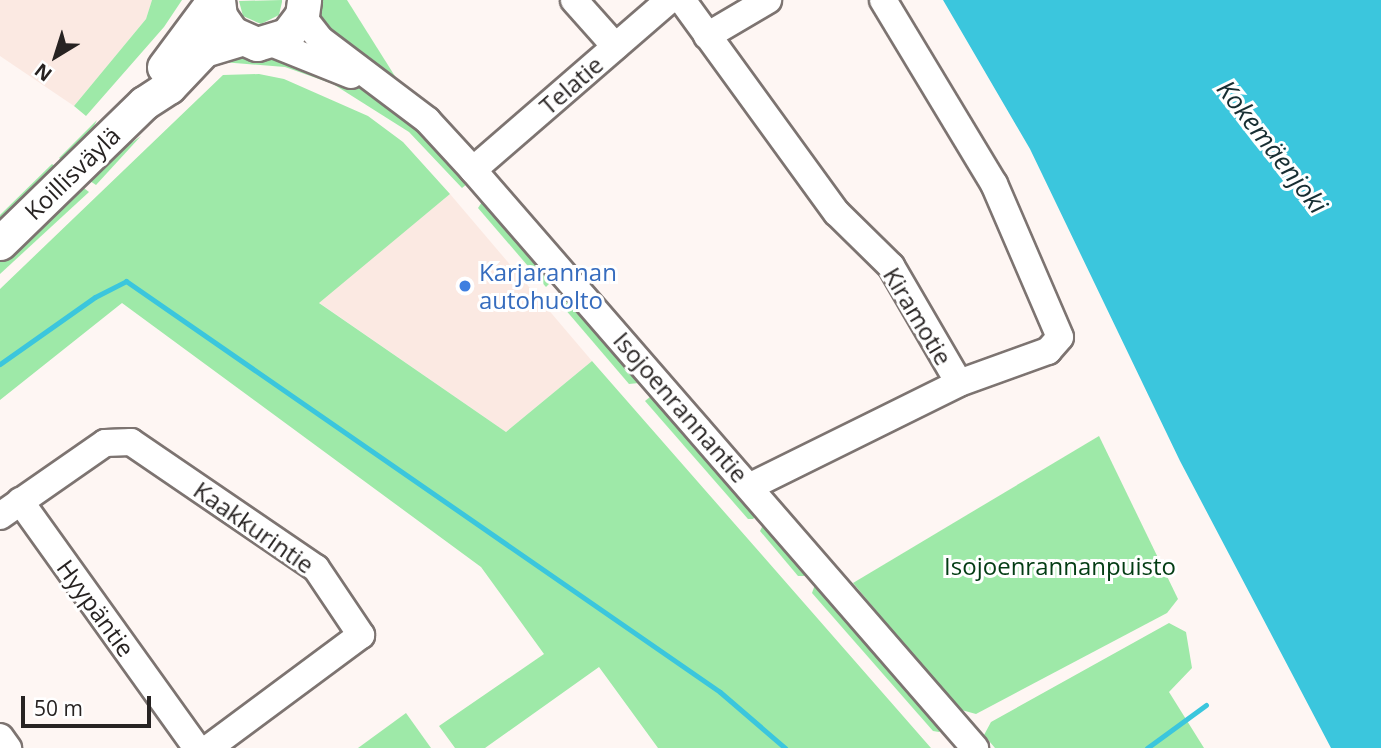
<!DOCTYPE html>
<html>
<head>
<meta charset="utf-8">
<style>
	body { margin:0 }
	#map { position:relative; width:1381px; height:748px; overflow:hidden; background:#fef6f3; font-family:"Open Sans",sans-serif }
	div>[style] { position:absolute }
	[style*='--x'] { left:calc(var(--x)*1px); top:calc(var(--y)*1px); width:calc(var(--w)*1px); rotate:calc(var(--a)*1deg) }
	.built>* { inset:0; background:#fbe9e2 }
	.green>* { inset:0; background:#9ee9a8 }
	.water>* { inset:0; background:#3bc6dd }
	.stream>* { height:5px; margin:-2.5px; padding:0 2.5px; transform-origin:2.5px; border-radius:2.5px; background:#3bc6dd }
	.roads { filter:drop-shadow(2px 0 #7d7471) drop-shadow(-2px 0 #7d7471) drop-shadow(0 2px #7d7471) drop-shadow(0 -2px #7d7471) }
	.minor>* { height:26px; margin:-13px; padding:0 13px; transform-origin:13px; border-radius:13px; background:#fff }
	.major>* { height:33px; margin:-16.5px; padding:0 16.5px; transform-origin:16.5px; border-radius:16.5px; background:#fff }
	.dots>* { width:19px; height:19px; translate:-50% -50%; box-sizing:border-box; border:4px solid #fff; border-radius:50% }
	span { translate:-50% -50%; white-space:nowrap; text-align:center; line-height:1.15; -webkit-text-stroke:6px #fff; paint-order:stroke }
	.street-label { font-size:24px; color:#272322 }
	.shop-label { font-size:24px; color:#366cbe }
	.left { translate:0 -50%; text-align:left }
	.park-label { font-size:24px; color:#033d14 }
	.water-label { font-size:26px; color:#172e32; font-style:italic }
	.north { position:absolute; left:21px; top:21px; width:70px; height:70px; -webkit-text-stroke:5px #fff; paint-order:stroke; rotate:218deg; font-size:19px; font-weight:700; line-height:28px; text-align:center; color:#272322 }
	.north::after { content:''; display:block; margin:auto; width:24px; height:32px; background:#272322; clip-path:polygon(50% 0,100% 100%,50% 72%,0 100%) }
	.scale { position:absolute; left:21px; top:696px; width:130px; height:32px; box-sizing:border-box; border:4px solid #272322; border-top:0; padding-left:9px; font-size:21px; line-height:24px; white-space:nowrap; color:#272322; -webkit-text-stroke:5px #fff; paint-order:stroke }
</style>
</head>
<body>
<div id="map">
	<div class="built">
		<i style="clip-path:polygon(0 0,152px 0,146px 19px,74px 106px,0 56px)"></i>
		<i style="clip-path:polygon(450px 194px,592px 361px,506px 432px,318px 302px)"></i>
	</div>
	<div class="green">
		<i style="clip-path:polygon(152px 0,182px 0,164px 27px,86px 116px,74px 106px,146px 19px)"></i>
		<i style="clip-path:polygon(315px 0,347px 0,398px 81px,326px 37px,318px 26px)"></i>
		<i style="clip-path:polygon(239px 1px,282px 0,282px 2px,279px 15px,261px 24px,243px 16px)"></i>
		<i style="clip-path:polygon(235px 50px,288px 58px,350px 82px,415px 126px,465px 177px,467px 184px,462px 188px,409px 132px,333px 84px,285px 67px,222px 62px)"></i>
		<i style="clip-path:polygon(259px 74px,284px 79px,368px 116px,403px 142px,450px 194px,319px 303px,506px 432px,592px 361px,931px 748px,658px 748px,599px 667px,485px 748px,455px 748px,439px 726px,544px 654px,481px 567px,122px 303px,0 400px,0 289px,223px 75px)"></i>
		<i style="clip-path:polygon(97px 120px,80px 154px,68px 164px,59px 158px)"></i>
		<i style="clip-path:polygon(141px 136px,96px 185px,87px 179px,99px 166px)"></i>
		<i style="clip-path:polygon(52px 164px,62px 172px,0 230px,0 215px)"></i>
		<i style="clip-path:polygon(80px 185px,89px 192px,0 274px,0 259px)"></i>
		<i style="clip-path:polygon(484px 199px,553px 280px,546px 287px,478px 208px)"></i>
		<i style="clip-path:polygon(568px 299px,633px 367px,639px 383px,629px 384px,564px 308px)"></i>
		<i style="clip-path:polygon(650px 397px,686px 428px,759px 513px,753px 519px,748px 519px,645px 401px)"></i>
		<i style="clip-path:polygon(1099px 436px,1178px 599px,1167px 613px,976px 714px,958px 709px,853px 583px)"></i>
		<i style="clip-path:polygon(765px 521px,809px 571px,804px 576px,798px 576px,760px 531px)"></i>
		<i style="clip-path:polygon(817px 579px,943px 729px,939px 732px,933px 731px,812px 593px)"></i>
		<i style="clip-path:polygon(1169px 623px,1186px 632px,1192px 668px,1169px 692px,1204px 748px,995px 748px,984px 735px,991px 722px)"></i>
		<i style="clip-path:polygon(406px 713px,431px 748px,358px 748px)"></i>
	</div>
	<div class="water">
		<i style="clip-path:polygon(943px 0,1381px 0,1381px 748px,1331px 748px,1180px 461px,1030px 149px)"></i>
	</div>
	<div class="stream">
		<i style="--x:0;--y:364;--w:116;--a:-35.2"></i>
		<i style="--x:95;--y:297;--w:35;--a:-27"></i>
		<i style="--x:126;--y:281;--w:722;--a:34.68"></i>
		<i style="--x:720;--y:692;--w:86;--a:40.7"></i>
		<i style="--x:1147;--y:748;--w:73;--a:-36.1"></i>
	</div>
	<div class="roads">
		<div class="minor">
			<i style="--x:574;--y:0;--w:62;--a:48.3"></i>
			<i style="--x:682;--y:0;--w:263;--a:54"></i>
			<i style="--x:837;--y:213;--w:76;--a:44.5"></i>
			<i style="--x:891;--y:266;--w:135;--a:59.8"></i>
			<i style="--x:304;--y:5;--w:16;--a:83"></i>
			<i style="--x:306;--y:21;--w:24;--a:52"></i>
			<i style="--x:321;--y:40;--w:133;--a:37"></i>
			<i style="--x:427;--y:120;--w:68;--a:47.4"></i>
			<i style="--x:473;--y:170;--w:766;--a:49.03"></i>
			<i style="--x:707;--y:36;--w:71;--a:-30.5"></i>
			<i style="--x:271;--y:43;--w:86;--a:21.8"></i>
			<i style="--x:473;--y:170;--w:259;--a:-40.9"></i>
			<i style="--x:751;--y:486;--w:232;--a:-26.3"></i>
			<i style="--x:959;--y:383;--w:95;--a:-19.8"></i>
			<i style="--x:1048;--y:351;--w:18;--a:-49"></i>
			<i style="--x:1060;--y:337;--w:167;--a:-113.3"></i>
			<i style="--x:994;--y:184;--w:215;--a:-121.1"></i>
			<i style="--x:20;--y:501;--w:304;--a:54.4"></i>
			<i style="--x:0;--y:516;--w:128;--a:-34.8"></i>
			<i style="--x:105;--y:443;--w:26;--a:-2"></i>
			<i style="--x:131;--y:442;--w:224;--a:34.3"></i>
			<i style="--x:316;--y:568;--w:81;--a:56.1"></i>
			<i style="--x:361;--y:635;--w:189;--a:143.4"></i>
			<i style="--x:0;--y:737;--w:14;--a:54"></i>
		</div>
		<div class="major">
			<i style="--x:218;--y:0;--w:16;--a:83"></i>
			<i style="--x:220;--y:16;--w:21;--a:55"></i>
			<i style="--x:232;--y:33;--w:27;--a:24"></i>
			<i style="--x:257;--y:44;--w:31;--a:-17"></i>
			<i style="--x:287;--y:35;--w:25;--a:-53"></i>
			<i style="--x:302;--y:15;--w:15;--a:-82"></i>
			<i style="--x:164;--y:67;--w:84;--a:-53.3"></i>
			<i style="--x:0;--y:243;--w:201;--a:-44.2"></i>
			<i style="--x:144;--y:103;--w:30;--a:-33"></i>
			<i style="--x:169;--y:87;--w:51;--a:-46.6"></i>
			<i style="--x:204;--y:50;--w:38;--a:-17"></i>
		</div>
	</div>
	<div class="dots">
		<i style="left:465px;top:286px;background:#3f7fe0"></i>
	</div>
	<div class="street-label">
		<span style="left:571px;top:85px;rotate:-41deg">Telatie</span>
		<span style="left:72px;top:173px;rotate:-44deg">Koillisväylä</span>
		<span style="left:918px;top:316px;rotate:59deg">Kiramotie</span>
		<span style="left:681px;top:407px;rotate:49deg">Isojoenrannantie</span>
		<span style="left:254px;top:527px;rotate:35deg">Kaakkurintie</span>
		<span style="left:96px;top:608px;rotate:54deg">Hyypäntie</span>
	</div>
	<div class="shop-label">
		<span class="left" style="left:479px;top:286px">Karjarannan<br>autohuolto</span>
	</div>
	<div class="park-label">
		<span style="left:1060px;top:566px">Isojoenrannanpuisto</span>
	</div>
	<div class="water-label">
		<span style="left:1272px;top:147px;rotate:52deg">Kokemäenjoki</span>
	</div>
	<div class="north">N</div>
	<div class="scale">50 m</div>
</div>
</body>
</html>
